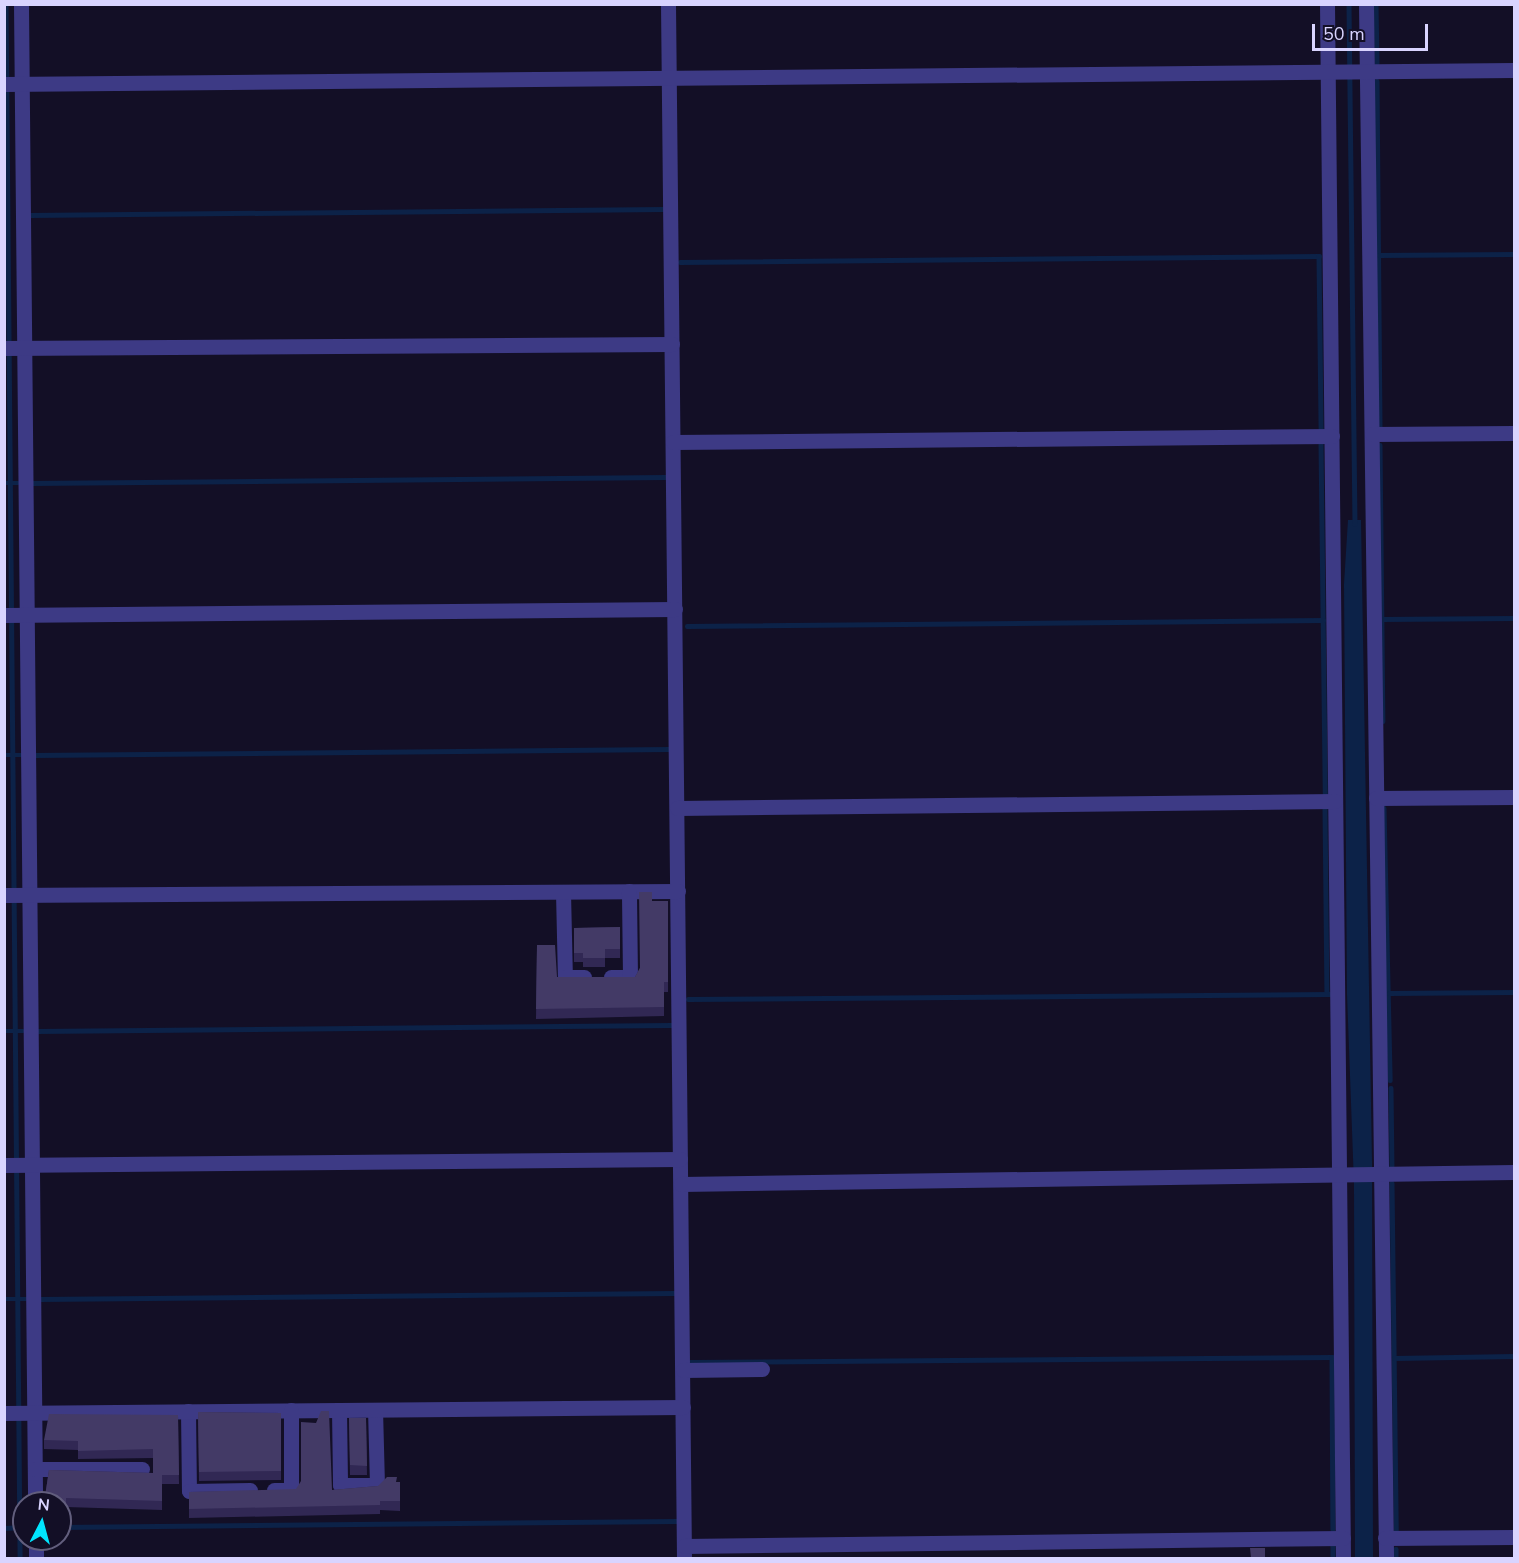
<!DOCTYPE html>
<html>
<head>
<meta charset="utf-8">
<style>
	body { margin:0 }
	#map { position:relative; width:1519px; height:1563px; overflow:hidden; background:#130f26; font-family:"Nunito Sans",sans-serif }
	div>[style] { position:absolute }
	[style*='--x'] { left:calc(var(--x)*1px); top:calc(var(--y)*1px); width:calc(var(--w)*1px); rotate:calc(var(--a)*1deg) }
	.water>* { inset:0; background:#0c2248 }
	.stream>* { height:4.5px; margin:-2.25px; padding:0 2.25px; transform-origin:2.25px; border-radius:2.25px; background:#0c2248 }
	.minor>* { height:15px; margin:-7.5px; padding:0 7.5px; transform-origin:7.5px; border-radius:7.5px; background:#3d3a85 }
	.wall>* { inset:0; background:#312854 }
	.building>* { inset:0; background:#433a66 }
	span { translate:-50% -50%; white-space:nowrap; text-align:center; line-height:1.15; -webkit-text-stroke:6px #130f26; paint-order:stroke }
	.frame { position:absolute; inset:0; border:6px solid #d9d4ff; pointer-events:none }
	.north { position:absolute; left:12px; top:1491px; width:60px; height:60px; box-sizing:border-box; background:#130f26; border:2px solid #625e7d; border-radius:50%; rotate:6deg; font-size:16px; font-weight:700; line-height:24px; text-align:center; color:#d9d4ff }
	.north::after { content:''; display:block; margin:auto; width:21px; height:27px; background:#00e5ff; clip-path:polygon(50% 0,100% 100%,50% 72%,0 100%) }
	.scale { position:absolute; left:1312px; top:24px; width:116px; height:27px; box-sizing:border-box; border:3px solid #d9d4ff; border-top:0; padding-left:8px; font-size:18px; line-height:21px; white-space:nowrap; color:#d9d4ff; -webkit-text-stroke:4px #130f26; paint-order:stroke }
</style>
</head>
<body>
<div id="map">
	<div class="water">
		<i style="clip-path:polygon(1348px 520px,1361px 520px,1372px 1162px,1373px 1558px,1355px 1558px,1354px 1184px,1347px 994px,1344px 584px)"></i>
	</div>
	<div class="stream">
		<i style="--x:6;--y:4;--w:1554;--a:89.48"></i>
		<i style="--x:1349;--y:4;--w:520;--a:89.34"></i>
		<i style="--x:1376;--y:4;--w:59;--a:89"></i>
		<i style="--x:1377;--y:81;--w:347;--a:89.5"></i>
		<i style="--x:30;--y:215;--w:633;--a:-0.54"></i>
		<i style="--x:1379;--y:255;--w:135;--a:-0.4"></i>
		<i style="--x:680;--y:262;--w:639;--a:-0.54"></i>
		<i style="--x:1319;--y:256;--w:175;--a:89.3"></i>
		<i style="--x:1321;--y:443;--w:352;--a:89.3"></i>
		<i style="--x:1380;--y:445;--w:276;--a:89.4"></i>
		<i style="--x:4;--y:483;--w:14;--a:0"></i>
		<i style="--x:32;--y:483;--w:633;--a:-0.54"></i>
		<i style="--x:1382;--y:619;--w:132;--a:-0.4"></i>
		<i style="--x:687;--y:626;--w:636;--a:-0.54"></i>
		<i style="--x:4;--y:755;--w:17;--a:0"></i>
		<i style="--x:35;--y:755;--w:634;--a:-0.54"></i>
		<i style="--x:1325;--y:808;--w:186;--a:89.4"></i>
		<i style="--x:1384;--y:808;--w:272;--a:88.7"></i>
		<i style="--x:1389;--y:993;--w:125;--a:-0.5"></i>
		<i style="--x:688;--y:999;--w:642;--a:-0.45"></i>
		<i style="--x:4;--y:1031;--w:19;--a:0"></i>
		<i style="--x:37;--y:1031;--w:634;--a:-0.54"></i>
		<i style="--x:1391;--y:1088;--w:78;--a:89.3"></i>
		<i style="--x:1392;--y:1183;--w:349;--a:89.3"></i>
		<i style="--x:4;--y:1299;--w:22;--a:0"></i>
		<i style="--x:40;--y:1299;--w:634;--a:-0.54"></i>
		<i style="--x:1394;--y:1358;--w:120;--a:-1"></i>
		<i style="--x:690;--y:1362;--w:642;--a:-0.45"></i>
		<i style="--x:1332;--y:1357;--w:172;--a:89.7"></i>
		<i style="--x:60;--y:1527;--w:617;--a:-0.56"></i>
		<i style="--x:4;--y:1528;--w:20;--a:-3"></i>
		<i style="--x:1333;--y:1546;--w:12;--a:90"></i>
		<i style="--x:1396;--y:1549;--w:9;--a:90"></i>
	</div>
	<div class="minor">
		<i style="--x:21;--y:4;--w:1499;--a:89.46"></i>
		<i style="--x:668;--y:4;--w:1554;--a:89.41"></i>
		<i style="--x:1327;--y:4;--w:1554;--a:89.41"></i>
		<i style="--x:1366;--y:4;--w:1554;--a:89.26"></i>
		<i style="--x:4;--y:84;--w:1510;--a:-0.53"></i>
		<i style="--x:4;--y:348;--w:668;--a:-0.34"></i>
		<i style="--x:1372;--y:434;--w:142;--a:-0.4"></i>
		<i style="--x:673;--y:442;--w:659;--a:-0.52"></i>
		<i style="--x:4;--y:615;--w:671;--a:-0.51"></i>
		<i style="--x:1376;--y:798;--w:138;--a:-0.4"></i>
		<i style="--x:677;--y:808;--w:658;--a:-0.61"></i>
		<i style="--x:563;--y:892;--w:85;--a:88.7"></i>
		<i style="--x:565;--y:977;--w:19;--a:0"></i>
		<i style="--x:4;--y:895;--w:674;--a:-0.34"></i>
		<i style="--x:611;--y:977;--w:19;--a:0"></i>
		<i style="--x:630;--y:977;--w:86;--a:-90.7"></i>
		<i style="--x:4;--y:1165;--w:676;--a:-0.51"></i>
		<i style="--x:681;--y:1184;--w:833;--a:-0.83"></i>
		<i style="--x:683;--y:1370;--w:79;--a:-0.7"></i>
		<i style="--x:339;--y:1410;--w:75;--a:89.2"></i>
		<i style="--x:340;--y:1485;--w:37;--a:0"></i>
		<i style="--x:377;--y:1485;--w:75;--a:-91.5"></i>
		<i style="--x:188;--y:1411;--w:80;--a:89.3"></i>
		<i style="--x:189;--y:1491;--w:61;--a:-0.9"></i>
		<i style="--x:4;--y:1413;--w:679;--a:-0.51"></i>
		<i style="--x:35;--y:1469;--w:107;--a:0"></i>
		<i style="--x:274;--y:1490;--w:17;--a:0"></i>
		<i style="--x:291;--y:1490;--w:80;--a:-90"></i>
		<i style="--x:1385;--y:1538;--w:129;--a:-0.4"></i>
		<i style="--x:36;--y:1539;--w:19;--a:90"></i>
		<i style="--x:684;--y:1546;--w:659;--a:-0.7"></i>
	</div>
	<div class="wall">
		<i style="clip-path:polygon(652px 901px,668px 901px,668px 992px,664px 992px,664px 1016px,536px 1019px,537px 945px,557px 977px,635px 977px,640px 968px)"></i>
		<i style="clip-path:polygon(620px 927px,620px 958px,605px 958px,605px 967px,583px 967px,583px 962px,574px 962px,574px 928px)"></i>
		<i style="clip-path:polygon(198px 1412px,281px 1413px,281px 1480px,199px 1481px)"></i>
		<i style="clip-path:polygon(178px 1415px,179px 1484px,162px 1484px,162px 1510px,66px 1507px,66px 1512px,60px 1512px,60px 1503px,44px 1503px,49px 1470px,153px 1473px,153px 1458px,78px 1459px,78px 1450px,44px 1449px,44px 1440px)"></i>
		<i style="clip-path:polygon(349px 1418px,366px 1418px,367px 1475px,350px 1475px)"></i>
		<i style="clip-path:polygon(396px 1482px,400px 1482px,400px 1511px,380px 1510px,380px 1514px,189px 1518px,189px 1492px,332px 1490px,378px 1486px)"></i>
	</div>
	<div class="building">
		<i style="clip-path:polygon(639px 892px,652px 892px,652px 901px,668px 901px,668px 982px,664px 982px,664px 1007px,536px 1009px,537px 945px,555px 945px,557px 977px,635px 977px,640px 968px)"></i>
		<i style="clip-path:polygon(620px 927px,620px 949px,605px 949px,605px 958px,583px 958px,583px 953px,574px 953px,574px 928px)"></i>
		<i style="clip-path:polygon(321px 1411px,329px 1411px,332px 1490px,378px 1486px,387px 1477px,397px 1477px,396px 1482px,400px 1482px,400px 1501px,380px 1501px,380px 1505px,189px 1509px,189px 1492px,296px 1489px,301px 1481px,301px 1422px,316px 1423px)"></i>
		<i style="clip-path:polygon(198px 1412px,281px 1413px,281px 1471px,199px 1472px)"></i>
		<i style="clip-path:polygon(49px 1414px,178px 1415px,179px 1475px,162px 1475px,162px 1501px,66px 1498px,66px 1503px,44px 1503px,49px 1470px,153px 1473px,153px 1449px,78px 1451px,78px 1441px,44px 1440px)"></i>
		<i style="clip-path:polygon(349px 1418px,366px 1418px,367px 1466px,350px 1465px)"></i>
		<i style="clip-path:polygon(1250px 1548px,1265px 1548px,1265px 1558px,1251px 1558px)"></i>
	</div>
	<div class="frame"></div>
	<div class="north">N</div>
	<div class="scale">50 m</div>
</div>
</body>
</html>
